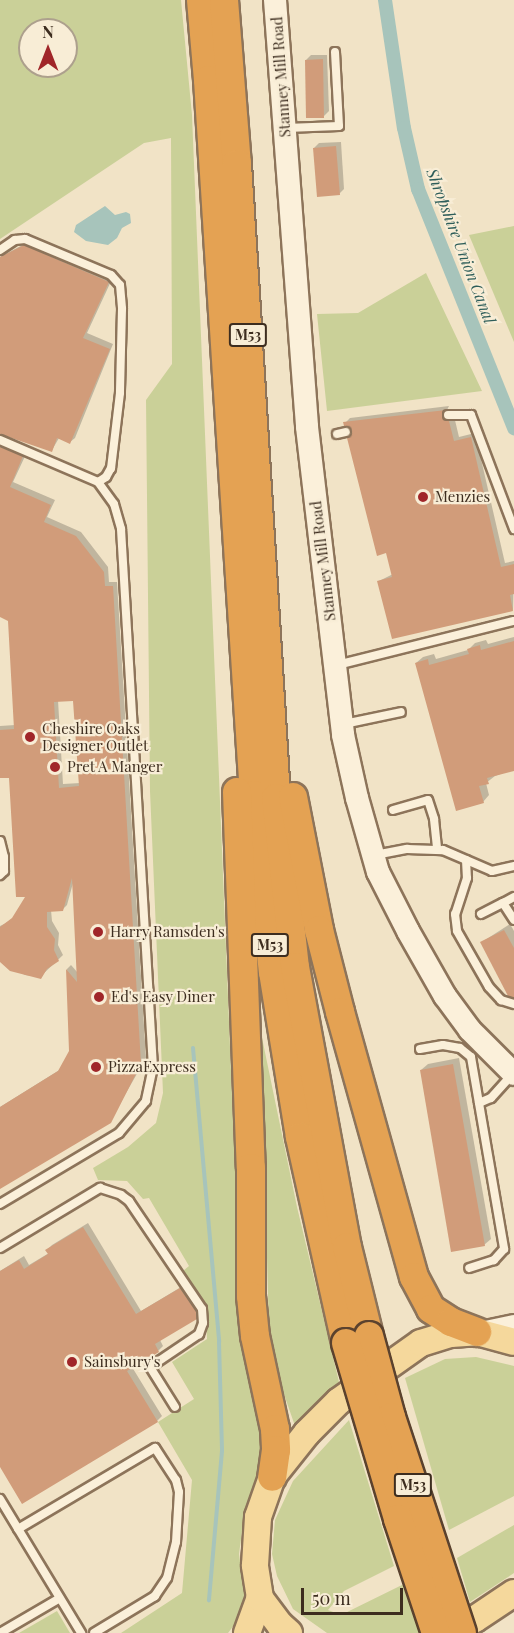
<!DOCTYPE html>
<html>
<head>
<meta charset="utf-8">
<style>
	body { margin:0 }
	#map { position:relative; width:514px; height:1633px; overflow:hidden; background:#f1e3c6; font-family:"Playfair Display",serif }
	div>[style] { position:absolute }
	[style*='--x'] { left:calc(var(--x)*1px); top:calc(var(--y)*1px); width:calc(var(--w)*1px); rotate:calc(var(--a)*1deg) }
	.green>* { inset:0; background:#cad098 }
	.water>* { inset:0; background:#a7c4bb }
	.shadow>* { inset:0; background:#0003 }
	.stream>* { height:4px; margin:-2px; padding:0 2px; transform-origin:2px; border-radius:2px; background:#a7c4bb }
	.canal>* { height:14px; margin:-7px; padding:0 7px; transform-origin:7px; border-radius:7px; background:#a7c4bb }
	.building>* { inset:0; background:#d19c7a }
	.roads { filter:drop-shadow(2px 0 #8d745a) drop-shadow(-2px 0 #8d745a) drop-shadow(0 2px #8d745a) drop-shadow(0 -2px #8d745a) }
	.lane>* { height:8px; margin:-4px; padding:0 4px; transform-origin:4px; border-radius:4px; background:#fbf0da }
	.secondary>* { height:22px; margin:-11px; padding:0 11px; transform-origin:11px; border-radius:11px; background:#fbf0da }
	.primary>* { height:26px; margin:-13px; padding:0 13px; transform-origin:13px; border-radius:13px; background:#f5d89c }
	.highway>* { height:28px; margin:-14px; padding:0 14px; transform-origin:14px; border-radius:14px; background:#e4a253 }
	.bridges { filter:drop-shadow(2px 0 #5b422e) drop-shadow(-2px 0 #5b422e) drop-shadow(0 2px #5b422e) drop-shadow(0 -2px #5b422e) }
	.highway-bridge>* { height:28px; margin:-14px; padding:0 14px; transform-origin:14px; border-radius:14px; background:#e4a253 }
	.dots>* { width:16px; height:16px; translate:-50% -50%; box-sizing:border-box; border:3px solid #f8edd6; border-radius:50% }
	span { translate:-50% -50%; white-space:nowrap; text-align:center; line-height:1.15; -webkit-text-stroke:4.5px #f8edd6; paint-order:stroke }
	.shield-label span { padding:2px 4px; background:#f8edd6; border:2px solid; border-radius:4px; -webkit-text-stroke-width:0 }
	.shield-label { font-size:14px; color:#3d2d1f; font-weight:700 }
	.street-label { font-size:15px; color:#3d2d1f }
	.poi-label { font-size:15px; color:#3d2d1f }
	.left { translate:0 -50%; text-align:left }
	.water-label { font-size:16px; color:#2d5d59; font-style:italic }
	.north { position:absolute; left:18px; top:18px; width:60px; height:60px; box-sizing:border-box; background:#f8edd6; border:2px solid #ada08d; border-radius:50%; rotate:0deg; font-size:16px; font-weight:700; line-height:24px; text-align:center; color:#3d2d1f }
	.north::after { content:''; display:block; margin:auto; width:21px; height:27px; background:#a02629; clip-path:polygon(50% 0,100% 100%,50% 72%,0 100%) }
	.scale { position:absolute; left:301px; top:1588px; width:102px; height:27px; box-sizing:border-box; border:3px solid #3d2d1f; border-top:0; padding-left:8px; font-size:18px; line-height:21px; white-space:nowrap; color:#3d2d1f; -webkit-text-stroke:4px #f8edd6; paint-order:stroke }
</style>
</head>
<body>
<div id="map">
	<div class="green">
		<i style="clip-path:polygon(evenodd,0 0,181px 0,192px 115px,235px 1169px,235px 1291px,250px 1382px,263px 1425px,265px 1457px,243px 1524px,239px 1554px,245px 1597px,244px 1612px,228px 1633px,121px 1633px,182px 1593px,192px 1480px,158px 1422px,194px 1399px,172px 1362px,207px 1339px,206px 1309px,183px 1271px,189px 1266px,149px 1198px,143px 1199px,127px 1181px,98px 1180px,93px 1168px,128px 1147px,156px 1123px,163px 1093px,150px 791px,146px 400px,172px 364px,171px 138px,144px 143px,0 239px,0 0,30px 30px,66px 30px,66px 66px,30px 66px,30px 30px)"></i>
		<i style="clip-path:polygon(514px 226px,514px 342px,469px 235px)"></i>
		<i style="clip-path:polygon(426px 273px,482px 391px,327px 411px,317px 314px,358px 313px)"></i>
		<i style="clip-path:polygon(261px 1033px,297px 1207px,339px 1382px,295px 1426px,278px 1377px,269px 1332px)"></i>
		<i style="clip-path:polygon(476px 1357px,514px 1366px,514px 1496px,449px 1530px,405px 1378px,445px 1359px)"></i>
		<i style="clip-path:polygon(349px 1420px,394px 1566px,344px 1591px,328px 1610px,341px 1615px,404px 1584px,421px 1633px,327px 1633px,293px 1609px,277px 1576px,272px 1554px,275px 1520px,293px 1481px)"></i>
		<i style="clip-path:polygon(514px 1525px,514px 1573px,470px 1602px,457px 1558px)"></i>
		<i style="clip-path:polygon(57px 1611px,70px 1633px,19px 1633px)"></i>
	</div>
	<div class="water">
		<i style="clip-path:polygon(105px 206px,115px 215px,126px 212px,130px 214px,131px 223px,122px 228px,117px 238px,108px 245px,86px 241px,74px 232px,76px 225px)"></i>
	</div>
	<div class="shadow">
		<i style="clip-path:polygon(311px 55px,327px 55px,329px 111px,324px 116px,306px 60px)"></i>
		<i style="clip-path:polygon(341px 142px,344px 189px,339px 194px,314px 148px,319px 143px)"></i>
		<i style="clip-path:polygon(30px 241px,113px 277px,87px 333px,113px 344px,75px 438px,70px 442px,59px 438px,52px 450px,0 434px,0 257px)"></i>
		<i style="clip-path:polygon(449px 406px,446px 412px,454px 416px,459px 437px,475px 433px,505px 563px,514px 561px,513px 610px,379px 581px,393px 574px,354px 430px,345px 423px,350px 418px)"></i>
		<i style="clip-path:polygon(evenodd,0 438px,27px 452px,13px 482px,55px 500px,47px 517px,81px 532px,108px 567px,109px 582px,117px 582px,146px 1058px,110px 1121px,0 1188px,0 1107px,61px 1069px,70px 1051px,67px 969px,71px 965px,78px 973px,73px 883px,67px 905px,62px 910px,51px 910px,52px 921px,59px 933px,58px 945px,63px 955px,40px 977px,25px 975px,0 961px,0 926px,12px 920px,28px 896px,11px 777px,0 777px,0 726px,15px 725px,31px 630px,0 616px,0 438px,75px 699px,80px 783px,63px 784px,58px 700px,75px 699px)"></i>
		<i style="clip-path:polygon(514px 637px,514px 769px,495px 776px,486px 783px,489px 795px,483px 802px,416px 663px,423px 657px,434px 654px,436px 659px,468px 650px,475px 643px,486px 640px,488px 644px)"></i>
		<i style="clip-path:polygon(510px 924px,514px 931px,514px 995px,482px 942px)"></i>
		<i style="clip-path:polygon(459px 1058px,491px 1239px,484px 1245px,421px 1070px,428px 1064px)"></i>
		<i style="clip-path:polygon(88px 1223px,141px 1311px,186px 1284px,201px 1313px,160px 1340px,163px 1346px,158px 1351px,132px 1367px,162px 1416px,157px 1421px,0 1464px,0 1271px,24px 1256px,29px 1265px,49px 1253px,47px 1250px,52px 1245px)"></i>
	</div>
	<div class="stream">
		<i style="--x:193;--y:1048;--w:295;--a:84.9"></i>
		<i style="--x:219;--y:1342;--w:109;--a:88.4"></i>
		<i style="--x:222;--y:1451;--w:150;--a:95"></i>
	</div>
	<div class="canal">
		<i style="--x:385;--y:0;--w:129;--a:81.6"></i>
		<i style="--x:404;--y:128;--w:63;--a:77.1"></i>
		<i style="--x:418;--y:189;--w:258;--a:68.1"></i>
	</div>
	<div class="building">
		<i style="clip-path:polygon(323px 59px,324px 118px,306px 118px,305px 60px)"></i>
		<i style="clip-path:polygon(336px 146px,340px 195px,317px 197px,313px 148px)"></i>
		<i style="clip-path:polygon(24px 245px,109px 282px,83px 338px,110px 349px,70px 444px,57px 438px,52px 452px,0 434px,0 257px)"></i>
		<i style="clip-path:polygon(446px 410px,443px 417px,449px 421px,454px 441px,471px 437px,501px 567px,514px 564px,514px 594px,510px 595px,513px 611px,392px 639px,377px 581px,392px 577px,386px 553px,377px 556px,347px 438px,352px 430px,344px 426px,343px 422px)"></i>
		<i style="clip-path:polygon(evenodd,0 447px,23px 456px,10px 487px,51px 505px,44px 522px,76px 536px,104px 572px,105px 586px,113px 586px,141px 1064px,111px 1123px,0 1189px,0 1107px,58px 1071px,69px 1051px,66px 969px,77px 982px,72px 878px,63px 911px,47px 912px,47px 927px,55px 939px,54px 950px,59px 961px,47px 969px,41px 979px,10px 971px,0 962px,0 927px,12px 918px,25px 897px,16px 897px,9px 778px,0 778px,0 730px,14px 729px,8px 621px,0 617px,0 447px,73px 701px,79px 786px,59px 788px,54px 702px,73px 701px)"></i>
		<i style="clip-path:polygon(514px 641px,514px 771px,487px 778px,489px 784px,479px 786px,484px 803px,456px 811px,415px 663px,428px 659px,429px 665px,469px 654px,467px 649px,480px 645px,481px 650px)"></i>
		<i style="clip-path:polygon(504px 930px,514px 948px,514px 998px,508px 996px,480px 942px)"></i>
		<i style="clip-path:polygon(453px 1064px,485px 1246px,451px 1252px,420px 1070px)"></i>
		<i style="clip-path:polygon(83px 1227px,136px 1314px,180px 1288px,196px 1311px,197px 1319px,155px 1344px,159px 1352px,127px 1371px,158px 1422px,22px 1504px,0 1467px,0 1271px,19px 1260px,24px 1269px,48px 1254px,45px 1250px)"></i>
	</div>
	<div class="roads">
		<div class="lane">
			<i style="--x:286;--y:128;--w:53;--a:-2.2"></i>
			<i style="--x:339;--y:126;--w:74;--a:-93.1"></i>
			<i style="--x:0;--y:250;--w:18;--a:-34"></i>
			<i style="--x:15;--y:240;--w:10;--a:-6"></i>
			<i style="--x:25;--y:239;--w:93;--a:22.7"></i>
			<i style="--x:111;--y:275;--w:13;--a:48"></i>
			<i style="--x:120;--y:285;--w:24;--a:85"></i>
			<i style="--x:122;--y:309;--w:84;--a:91.4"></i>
			<i style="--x:120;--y:393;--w:76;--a:96.8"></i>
			<i style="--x:111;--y:468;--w:10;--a:119"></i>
			<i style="--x:106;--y:477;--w:9;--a:148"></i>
			<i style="--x:448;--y:415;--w:23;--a:0"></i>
			<i style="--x:471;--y:415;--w:122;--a:69.3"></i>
			<i style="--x:337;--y:434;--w:9;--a:-13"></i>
			<i style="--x:0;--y:440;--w:107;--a:23.2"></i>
			<i style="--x:98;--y:482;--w:27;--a:54"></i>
			<i style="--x:114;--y:504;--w:26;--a:74"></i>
			<i style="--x:121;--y:529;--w:539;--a:86.6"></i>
			<i style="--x:153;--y:1067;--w:35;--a:102"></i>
			<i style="--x:146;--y:1101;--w:42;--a:130.2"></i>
			<i style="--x:119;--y:1133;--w:139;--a:149.2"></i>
			<i style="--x:337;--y:665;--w:182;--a:-14"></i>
			<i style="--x:344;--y:724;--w:58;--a:-11.9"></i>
			<i style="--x:393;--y:810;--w:36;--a:-16"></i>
			<i style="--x:428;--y:800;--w:20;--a:72"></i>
			<i style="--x:434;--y:819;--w:31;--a:84"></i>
			<i style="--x:0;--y:841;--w:16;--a:76"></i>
			<i style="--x:4;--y:857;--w:14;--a:90"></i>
			<i style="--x:4;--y:871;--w:6;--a:135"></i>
			<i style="--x:375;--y:855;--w:33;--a:-11"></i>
			<i style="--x:407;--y:849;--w:36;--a:2"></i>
			<i style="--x:443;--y:850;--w:53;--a:23.2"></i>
			<i style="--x:492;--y:871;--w:23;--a:-13"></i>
			<i style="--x:466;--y:860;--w:18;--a:87"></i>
			<i style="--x:467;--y:878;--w:38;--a:108"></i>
			<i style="--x:455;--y:914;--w:17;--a:83"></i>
			<i style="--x:457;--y:931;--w:64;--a:60.3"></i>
			<i style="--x:489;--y:987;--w:18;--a:47"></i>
			<i style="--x:501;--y:1000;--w:14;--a:17"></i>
			<i style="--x:514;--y:897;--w:13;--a:151"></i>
			<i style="--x:503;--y:903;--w:20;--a:57"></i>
			<i style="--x:481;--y:914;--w:25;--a:-27"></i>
			<i style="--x:420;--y:1049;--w:23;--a:-10"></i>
			<i style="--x:443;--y:1045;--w:17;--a:10"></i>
			<i style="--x:460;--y:1048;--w:14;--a:39"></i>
			<i style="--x:471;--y:1057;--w:195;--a:80.2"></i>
			<i style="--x:504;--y:1249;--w:15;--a:132"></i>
			<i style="--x:494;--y:1260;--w:26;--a:162"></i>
			<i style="--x:479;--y:1103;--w:13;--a:-23"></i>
			<i style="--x:491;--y:1098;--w:31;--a:-48"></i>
			<i style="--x:0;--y:1248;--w:117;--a:-31"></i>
			<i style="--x:100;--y:1188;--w:22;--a:18"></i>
			<i style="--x:121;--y:1195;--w:10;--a:37"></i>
			<i style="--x:129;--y:1201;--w:130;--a:55.9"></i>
			<i style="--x:202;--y:1309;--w:14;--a:86"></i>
			<i style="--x:203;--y:1323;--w:12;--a:110"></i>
			<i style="--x:199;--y:1334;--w:59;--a:146"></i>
			<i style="--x:150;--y:1367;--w:47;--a:58"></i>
			<i style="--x:0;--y:1499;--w:157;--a:58.8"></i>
			<i style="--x:18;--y:1529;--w:159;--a:-30.6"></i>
			<i style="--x:155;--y:1448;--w:38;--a:57"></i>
			<i style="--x:176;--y:1480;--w:12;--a:76"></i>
			<i style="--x:179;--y:1492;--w:50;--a:93.4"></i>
			<i style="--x:176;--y:1542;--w:37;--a:104"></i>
			<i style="--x:167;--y:1578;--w:22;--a:124"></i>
			<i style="--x:155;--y:1596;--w:71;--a:148.8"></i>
			<i style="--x:0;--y:1633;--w:69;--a:-30.3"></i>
		</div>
		<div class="secondary">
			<i style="--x:275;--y:0;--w:428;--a:85.7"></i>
			<i style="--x:307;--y:427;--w:310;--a:83.3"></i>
			<i style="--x:343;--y:735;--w:65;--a:77.5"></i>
			<i style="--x:357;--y:798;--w:77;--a:74.2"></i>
			<i style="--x:378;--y:872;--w:66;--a:63"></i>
			<i style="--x:408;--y:931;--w:75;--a:60.4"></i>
			<i style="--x:445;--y:996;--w:42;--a:53.7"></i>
			<i style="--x:470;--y:1030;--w:62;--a:45"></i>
			<i style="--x:481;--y:1333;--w:34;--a:-12"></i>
		</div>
		<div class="primary">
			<i style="--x:247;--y:1633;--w:37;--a:-70"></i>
			<i style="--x:289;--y:1633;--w:12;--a:-138"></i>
			<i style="--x:280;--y:1625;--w:34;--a:-127"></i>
			<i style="--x:260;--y:1598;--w:33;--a:-99"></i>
			<i style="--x:255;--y:1565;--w:48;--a:-86.4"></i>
			<i style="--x:258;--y:1517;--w:42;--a:-70.7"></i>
			<i style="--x:272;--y:1477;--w:56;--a:-51.5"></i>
			<i style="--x:307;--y:1433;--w:45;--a:-45"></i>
			<i style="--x:339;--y:1401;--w:100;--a:-35.3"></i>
			<i style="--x:421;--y:1343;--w:31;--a:-17"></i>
			<i style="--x:451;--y:1334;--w:26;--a:-4"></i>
			<i style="--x:477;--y:1332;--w:38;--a:15"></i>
			<i style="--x:447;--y:1633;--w:31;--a:-27"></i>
			<i style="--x:475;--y:1619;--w:47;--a:-33.7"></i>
		</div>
		<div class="highway">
			<i style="--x:201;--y:0;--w:80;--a:85"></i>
			<i style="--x:208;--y:80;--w:716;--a:86.32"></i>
			<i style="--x:254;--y:795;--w:178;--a:83.9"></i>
			<i style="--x:273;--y:972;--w:167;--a:80.7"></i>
			<i style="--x:300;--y:1137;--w:211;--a:77.4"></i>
			<i style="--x:224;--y:0;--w:165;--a:85.5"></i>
			<i style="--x:237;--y:164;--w:635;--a:86.48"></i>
			<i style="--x:276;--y:798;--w:170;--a:83.6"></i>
			<i style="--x:295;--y:967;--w:285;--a:79.5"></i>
			<i style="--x:347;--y:1247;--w:92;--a:76.1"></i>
			<i style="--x:237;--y:792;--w:376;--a:87.9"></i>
			<i style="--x:251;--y:1168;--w:128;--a:90"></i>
			<i style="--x:251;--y:1296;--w:40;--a:84.3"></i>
			<i style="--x:255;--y:1336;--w:95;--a:77.9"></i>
			<i style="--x:275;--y:1429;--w:21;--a:87"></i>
			<i style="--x:276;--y:1450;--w:27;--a:98"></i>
			<i style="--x:293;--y:797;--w:136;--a:78.9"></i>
			<i style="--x:319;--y:930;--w:85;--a:75.6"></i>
			<i style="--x:340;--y:1012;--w:275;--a:74.4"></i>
			<i style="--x:414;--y:1277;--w:36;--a:62"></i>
			<i style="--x:431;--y:1309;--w:24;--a:33"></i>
			<i style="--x:451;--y:1322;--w:28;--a:21"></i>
		</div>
	</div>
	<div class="bridges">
		<div class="highway-bridge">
			<i style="--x:369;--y:1336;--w:84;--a:74.8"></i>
			<i style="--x:391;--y:1417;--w:227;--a:71.8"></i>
			<i style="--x:346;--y:1343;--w:184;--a:73.5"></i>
			<i style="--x:398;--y:1519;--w:120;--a:71.6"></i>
		</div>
	</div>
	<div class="dots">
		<i style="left:423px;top:497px;background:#a02629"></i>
		<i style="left:30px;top:737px;background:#a02629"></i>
		<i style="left:55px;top:767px;background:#a02629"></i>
		<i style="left:98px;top:932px;background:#a02629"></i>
		<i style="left:99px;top:997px;background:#a02629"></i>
		<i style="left:96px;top:1067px;background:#a02629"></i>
		<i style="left:72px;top:1362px;background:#a02629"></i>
	</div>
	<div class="shield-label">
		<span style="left:248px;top:335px">M53</span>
		<span style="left:270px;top:945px">M53</span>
		<span style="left:413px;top:1485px">M53</span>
	</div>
	<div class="street-label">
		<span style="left:281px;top:77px;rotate:-94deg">Stanney Mill Road</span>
		<span style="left:323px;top:561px;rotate:-97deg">Stanney Mill Road</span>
	</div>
	<div class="poi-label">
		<span class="left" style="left:435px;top:497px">Menzies</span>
		<span class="left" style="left:42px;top:737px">Cheshire Oaks<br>Designer Outlet</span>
		<span class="left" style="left:67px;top:767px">Pret A Manger</span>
		<span class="left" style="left:110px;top:932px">Harry Ramsden's</span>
		<span class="left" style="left:111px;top:997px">Ed's Easy Diner</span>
		<span class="left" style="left:108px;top:1067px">PizzaExpress</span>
		<span class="left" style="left:84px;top:1362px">Sainsbury's</span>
	</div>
	<div class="water-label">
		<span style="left:461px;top:246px;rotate:69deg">Shropshire Union Canal</span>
	</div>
	<div class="north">N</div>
	<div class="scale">50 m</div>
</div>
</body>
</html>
